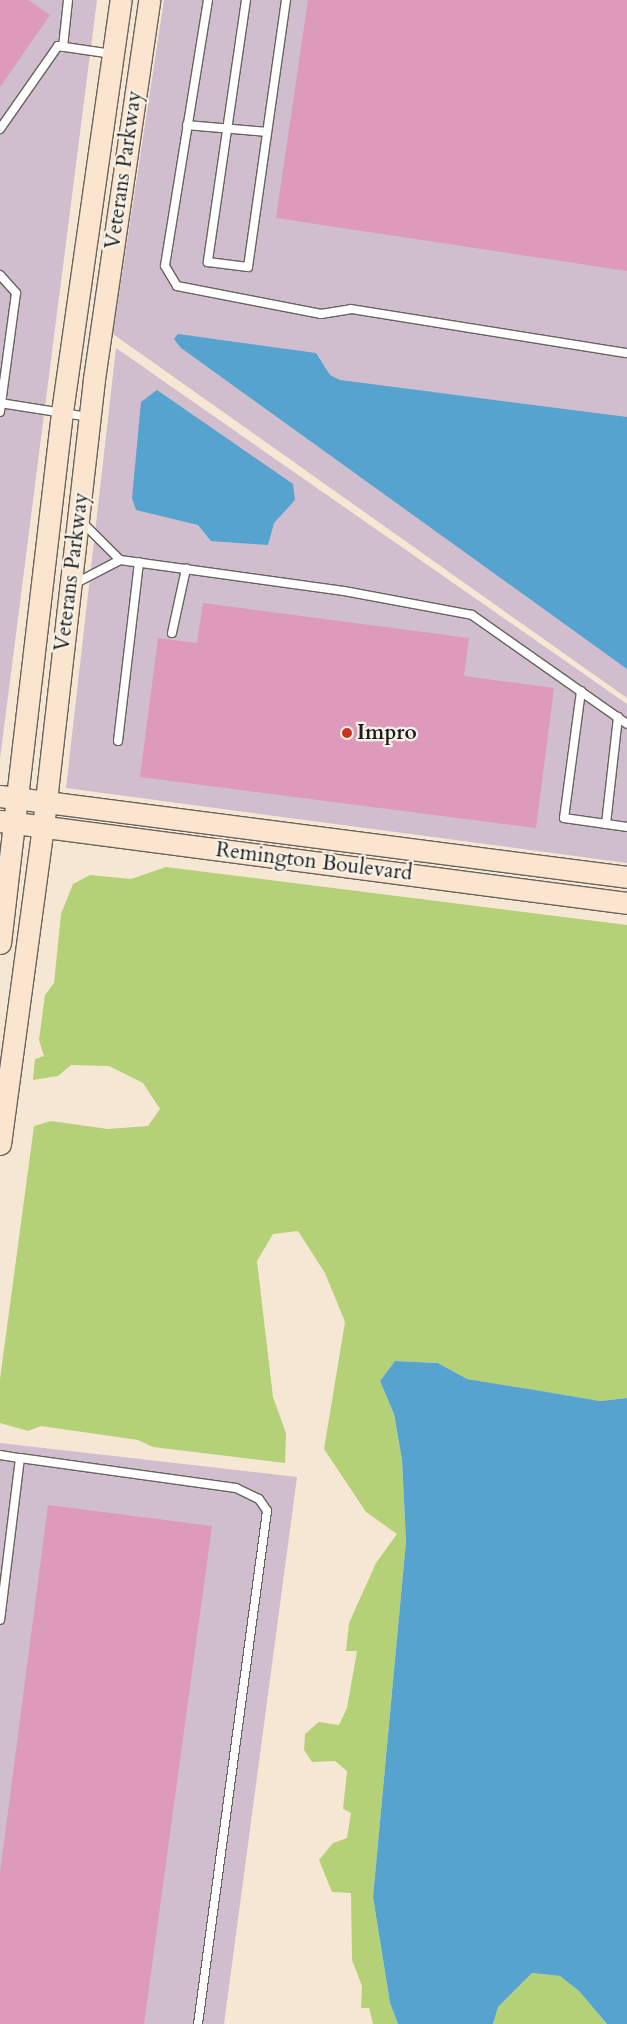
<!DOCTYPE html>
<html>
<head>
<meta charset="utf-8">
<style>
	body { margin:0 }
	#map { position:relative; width:627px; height:2024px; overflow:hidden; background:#f6e7d4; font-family:Cardo,serif }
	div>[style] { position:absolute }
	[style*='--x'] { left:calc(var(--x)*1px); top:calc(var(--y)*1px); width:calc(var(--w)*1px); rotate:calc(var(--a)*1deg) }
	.industrial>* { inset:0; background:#d0bdcd }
	.green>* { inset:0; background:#b5d178 }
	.water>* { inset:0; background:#55a3ce }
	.building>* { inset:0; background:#dd9abb }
	.roads { filter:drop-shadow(1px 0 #68635c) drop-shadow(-1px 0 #68635c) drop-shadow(0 1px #68635c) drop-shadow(0 -1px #68635c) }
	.lane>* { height:8px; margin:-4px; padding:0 4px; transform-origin:4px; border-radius:4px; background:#fff }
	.secondary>* { height:21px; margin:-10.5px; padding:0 10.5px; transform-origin:10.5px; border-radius:10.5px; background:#fbe5cf }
	.dots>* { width:14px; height:14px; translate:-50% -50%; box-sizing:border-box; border:2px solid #f7f3e8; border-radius:50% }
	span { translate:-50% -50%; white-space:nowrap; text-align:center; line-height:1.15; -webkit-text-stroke:4.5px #f7f3e8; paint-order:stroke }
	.street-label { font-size:21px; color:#1c1c1c }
	.poi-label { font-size:21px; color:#1c1c1c; font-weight:700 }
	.left { translate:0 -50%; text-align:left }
</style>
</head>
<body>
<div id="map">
	<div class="industrial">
		<i style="clip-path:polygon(0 0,97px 0,0 759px)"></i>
		<i style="clip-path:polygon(164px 0,627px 0,627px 698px,113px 334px)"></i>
		<i style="clip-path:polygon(116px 348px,627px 704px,627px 863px,66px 788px)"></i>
		<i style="clip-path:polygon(0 1443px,297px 1477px,224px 2024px,0 2024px)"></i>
	</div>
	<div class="green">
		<i style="clip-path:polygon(166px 867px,627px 925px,627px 1398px,600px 1401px,467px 1379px,438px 1363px,395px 1361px,380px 1381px,394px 1414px,402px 1460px,406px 1541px,373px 1897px,390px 2003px,398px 2024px,373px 2024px,369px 2008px,361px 2008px,362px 1986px,352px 1960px,351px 1893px,332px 1892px,319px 1860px,333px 1843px,347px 1838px,351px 1813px,343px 1809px,347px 1771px,335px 1761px,312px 1762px,304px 1750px,305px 1734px,319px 1722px,339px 1725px,347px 1708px,357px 1651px,346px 1651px,349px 1623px,376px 1563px,397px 1534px,366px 1512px,324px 1449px,345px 1322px,325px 1273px,298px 1231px,273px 1234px,257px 1261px,273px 1397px,286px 1433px,285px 1463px,153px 1447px,138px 1440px,41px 1426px,28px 1431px,0 1423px,0 1379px,34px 1126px,51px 1121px,108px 1129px,148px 1126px,160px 1109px,143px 1083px,109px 1066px,71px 1065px,58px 1076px,33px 1080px,35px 1059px,44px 1056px,39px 1040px,45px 995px,54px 983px,61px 914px,73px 884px,90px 875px,131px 879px)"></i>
		<i style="clip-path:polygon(532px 1973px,560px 1976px,579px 1991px,607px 2024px,493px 2024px,498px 2007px)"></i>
	</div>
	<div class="water">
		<i style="clip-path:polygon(178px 334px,316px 353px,330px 375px,340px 380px,627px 417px,627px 669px,181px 348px,174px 339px)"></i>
		<i style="clip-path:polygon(157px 390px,293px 484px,295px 500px,274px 523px,268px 545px,211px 541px,198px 525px,136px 510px,132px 498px,141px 402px)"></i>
		<i style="clip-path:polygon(395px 1361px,438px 1363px,467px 1379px,535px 1390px,600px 1401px,627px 1398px,627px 2024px,607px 2024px,579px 1991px,560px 1976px,532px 1973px,498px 2007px,493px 2024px,398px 2024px,390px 2003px,373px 1897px,406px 1541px,402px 1460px,394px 1414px,380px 1381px)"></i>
	</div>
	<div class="building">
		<i style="clip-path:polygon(0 0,28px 0,50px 15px,0 87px)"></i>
		<i style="clip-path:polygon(308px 0,627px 0,627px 271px,276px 218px)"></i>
		<i style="clip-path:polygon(203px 603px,469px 638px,464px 676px,554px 688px,536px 828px,140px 777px,158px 638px,197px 643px)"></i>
		<i style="clip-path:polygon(48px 1505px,212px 1526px,144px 2024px,0 2024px,0 1873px)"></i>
	</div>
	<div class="roads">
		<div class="lane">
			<i style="--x:208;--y:0;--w:269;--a:99.2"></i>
			<i style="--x:165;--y:266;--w:23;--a:59"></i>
			<i style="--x:177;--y:286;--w:147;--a:11"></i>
			<i style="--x:321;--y:314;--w:30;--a:-9"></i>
			<i style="--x:351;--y:309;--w:279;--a:9.1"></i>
			<i style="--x:246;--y:0;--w:265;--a:98.3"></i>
			<i style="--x:208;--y:262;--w:40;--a:7.1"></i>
			<i style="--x:248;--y:267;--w:270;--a:-81.9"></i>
			<i style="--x:63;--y:47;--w:47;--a:-83.9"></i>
			<i style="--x:187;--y:125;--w:80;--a:5"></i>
			<i style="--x:0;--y:129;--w:101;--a:-55.1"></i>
			<i style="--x:58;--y:46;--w:55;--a:8.4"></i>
			<i style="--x:0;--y:275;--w:24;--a:48"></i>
			<i style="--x:16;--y:293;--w:120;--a:97.7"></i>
			<i style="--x:0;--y:403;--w:89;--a:9"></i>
			<i style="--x:120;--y:560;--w:226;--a:7.9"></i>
			<i style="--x:344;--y:591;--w:130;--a:10.6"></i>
			<i style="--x:472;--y:615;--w:189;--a:35.1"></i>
			<i style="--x:76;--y:583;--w:50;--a:-27.6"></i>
			<i style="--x:120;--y:560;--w:52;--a:-135"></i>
			<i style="--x:172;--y:633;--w:66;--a:-77.7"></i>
			<i style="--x:581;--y:691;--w:128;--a:97.6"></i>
			<i style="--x:564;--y:818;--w:64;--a:8.1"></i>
			<i style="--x:118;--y:741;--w:180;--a:-83.3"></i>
			<i style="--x:606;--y:824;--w:108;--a:-83.6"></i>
			<i style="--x:0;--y:1455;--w:20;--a:9"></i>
			<i style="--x:20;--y:1458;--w:163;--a:97"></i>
			<i style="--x:20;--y:1458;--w:218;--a:7.9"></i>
			<i style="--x:236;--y:1488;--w:25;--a:26"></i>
			<i style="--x:259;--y:1499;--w:14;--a:56"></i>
			<i style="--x:267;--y:1511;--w:518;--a:97.66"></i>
		</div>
		<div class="secondary">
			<i style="--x:0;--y:796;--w:632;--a:7.36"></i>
			<i style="--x:0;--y:821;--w:632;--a:7.45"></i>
			<i style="--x:0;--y:943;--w:535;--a:-83.34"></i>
			<i style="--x:62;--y:412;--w:416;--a:-81.9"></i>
			<i style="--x:0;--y:1144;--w:320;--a:-82.3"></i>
			<i style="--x:43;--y:827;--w:451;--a:-83.5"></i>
			<i style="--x:94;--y:379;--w:383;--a:-81.7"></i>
		</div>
	</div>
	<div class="dots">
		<i style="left:347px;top:733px;background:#c8321e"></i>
	</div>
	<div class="street-label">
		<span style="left:124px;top:170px;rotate:-82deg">Veterans Parkway</span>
		<span style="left:72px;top:572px;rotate:-83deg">Veterans Parkway</span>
		<span style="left:314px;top:862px;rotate:7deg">Remington Boulevard</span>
	</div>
	<div class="poi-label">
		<span class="left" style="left:357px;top:733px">Impro</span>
	</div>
</div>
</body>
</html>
